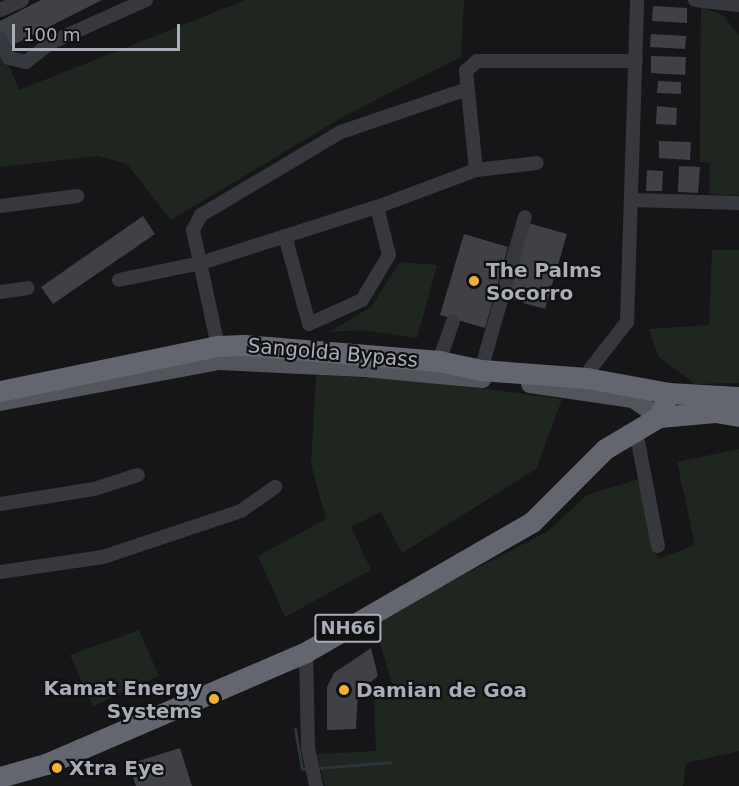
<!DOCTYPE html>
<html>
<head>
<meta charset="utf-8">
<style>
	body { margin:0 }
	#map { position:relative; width:739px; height:786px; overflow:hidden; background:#161618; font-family:"DejaVu Sans",sans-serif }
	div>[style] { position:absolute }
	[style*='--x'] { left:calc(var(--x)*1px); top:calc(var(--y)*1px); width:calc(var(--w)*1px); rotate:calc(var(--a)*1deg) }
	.green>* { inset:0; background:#1e261f }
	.stream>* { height:3px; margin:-1.5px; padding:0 1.5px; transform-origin:1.5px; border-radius:1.5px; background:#2c353c }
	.building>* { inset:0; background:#404145 }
	.minor>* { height:14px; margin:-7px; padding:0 7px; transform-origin:7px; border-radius:7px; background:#37383d }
	.major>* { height:18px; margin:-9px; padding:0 9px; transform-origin:9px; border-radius:9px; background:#53555c }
	.highway>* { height:21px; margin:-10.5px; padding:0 10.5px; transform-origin:10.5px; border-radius:10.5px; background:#63666e }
	.dots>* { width:16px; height:16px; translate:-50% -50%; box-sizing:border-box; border:3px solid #111113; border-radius:50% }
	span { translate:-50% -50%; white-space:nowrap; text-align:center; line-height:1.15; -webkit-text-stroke:4.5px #111113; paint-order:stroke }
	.shield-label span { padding:2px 4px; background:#111113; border:2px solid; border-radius:4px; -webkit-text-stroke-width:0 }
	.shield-label { font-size:18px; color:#a8adb8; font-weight:700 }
	.poi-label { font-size:20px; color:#a8adb8; font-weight:700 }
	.left { translate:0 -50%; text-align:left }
	.right { translate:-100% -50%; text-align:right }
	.street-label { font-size:20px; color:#a8adb8 }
	.scale { position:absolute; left:12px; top:24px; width:168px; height:27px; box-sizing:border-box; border:3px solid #a8adb8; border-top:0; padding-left:8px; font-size:18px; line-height:21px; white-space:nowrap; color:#a8adb8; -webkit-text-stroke:4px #111113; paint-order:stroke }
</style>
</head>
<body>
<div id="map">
	<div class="green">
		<i style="clip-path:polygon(245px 0,464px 0,461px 57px,346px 115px,171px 220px,127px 164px,98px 156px,0 167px,0 44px,19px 90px)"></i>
		<i style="clip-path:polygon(701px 6px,724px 16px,739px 36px,739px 195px,709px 194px,710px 163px,700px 162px)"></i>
		<i style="clip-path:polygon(712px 250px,739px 250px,739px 383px,695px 384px,658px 356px,649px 329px,709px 325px)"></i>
		<i style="clip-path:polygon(400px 262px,437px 265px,417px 338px,362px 330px,329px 332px,371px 307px)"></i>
		<i style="clip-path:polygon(316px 375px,429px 381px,562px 399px,536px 469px,402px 553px,381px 512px,351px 527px,371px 570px,285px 617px,258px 556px,326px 519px,311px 464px)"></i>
		<i style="clip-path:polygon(739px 449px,739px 751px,686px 763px,683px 786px,325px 786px,317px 754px,376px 751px,374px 701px,392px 684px,374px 622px,548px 531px,587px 495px,639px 479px,658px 559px,695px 545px,677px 462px)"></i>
		<i style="clip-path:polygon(139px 630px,159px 676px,93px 706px,70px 655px)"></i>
	</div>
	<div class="stream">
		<i style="--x:295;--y:729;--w:41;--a:80.1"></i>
		<i style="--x:302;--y:769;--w:6;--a:0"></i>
		<i style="--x:318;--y:768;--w:73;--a:-4.7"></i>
	</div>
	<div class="building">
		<i style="clip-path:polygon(41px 0,102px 0,7px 48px,0 34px,0 21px)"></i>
		<i style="clip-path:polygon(653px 6px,687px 8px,687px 23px,652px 21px)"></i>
		<i style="clip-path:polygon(651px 34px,686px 36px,685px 49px,650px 47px)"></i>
		<i style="clip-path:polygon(651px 56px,686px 57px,685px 75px,651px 73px)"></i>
		<i style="clip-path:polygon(658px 81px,681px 82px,681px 94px,657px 93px)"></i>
		<i style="clip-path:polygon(657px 106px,677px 108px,676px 125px,656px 124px)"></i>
		<i style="clip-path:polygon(659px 141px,691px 142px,690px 160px,659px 158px)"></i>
		<i style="clip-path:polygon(679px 166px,700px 167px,698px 193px,678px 192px)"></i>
		<i style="clip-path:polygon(647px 170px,663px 171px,662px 191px,646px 191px)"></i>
		<i style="clip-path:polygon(143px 216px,155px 234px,53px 304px,41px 287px)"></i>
		<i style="clip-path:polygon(528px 223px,567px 234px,545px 309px,506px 298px)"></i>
		<i style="clip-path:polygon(464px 234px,508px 247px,485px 328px,440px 315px)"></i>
		<i style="clip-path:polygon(371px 648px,378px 676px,358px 692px,356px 729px,327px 730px,327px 687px,334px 673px)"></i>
		<i style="clip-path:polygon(180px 748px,192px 786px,136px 786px,129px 764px)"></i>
	</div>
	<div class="minor">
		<i style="--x:695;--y:0;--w:44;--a:6.5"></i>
		<i style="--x:0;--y:10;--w:24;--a:-24"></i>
		<i style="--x:0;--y:39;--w:21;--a:65"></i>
		<i style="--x:9;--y:58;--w:17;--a:13"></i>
		<i style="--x:26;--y:62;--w:33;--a:-38"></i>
		<i style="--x:52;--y:42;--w:103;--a:-24.1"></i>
		<i style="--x:476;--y:170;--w:100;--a:-95.8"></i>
		<i style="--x:466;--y:71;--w:15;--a:-42"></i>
		<i style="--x:477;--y:61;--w:159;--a:0"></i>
		<i style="--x:632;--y:200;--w:107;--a:1.6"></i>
		<i style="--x:0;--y:206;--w:78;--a:-7.4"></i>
		<i style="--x:285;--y:236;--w:91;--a:74.7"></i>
		<i style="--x:309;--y:324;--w:58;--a:-24.4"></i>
		<i style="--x:362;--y:300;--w:52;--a:-59"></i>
		<i style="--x:389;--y:255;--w:49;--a:-104"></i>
		<i style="--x:119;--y:280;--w:84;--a:-11.7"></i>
		<i style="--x:201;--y:263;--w:185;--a:-17.7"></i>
		<i style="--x:377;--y:207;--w:106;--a:-20.5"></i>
		<i style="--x:476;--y:170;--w:61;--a:-6.5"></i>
		<i style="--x:0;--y:292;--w:28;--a:-8"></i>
		<i style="--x:218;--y:346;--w:119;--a:-102.2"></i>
		<i style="--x:193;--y:230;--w:17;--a:-62"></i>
		<i style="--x:201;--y:215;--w:163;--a:-30.7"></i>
		<i style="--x:341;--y:132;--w:133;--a:-18.8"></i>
		<i style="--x:439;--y:361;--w:42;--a:-70.7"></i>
		<i style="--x:481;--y:370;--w:159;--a:-74"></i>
		<i style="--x:587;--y:378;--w:11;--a:-68"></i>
		<i style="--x:591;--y:368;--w:58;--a:-52"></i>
		<i style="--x:627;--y:322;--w:322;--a:-88.2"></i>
		<i style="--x:636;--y:431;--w:117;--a:79.2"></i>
		<i style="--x:0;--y:504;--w:95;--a:-9.1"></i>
		<i style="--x:94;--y:489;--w:46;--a:-17.7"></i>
		<i style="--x:0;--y:572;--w:104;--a:-8.3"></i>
		<i style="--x:103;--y:557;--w:145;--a:-18.4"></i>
		<i style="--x:241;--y:511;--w:42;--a:-35.2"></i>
		<i style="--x:306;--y:652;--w:96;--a:88.8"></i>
		<i style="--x:308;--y:748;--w:39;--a:78"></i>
	</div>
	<div class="major">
		<i style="--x:530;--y:384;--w:104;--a:8.3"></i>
		<i style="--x:633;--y:399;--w:32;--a:35"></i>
		<i style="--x:0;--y:402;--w:223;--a:-10.6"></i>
		<i style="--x:219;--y:361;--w:145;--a:2.8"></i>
		<i style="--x:364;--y:368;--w:119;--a:5.3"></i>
	</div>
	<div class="highway">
		<i style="--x:0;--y:391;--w:223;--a:-11.7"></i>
		<i style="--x:218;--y:346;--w:26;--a:-2"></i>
		<i style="--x:244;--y:345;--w:196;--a:4.7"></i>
		<i style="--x:439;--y:361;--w:43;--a:12.1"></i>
		<i style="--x:481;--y:370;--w:106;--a:4.3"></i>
		<i style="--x:587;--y:378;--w:82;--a:10.5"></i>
		<i style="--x:668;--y:393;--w:71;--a:3.2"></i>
		<i style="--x:659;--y:417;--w:56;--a:-5.1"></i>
		<i style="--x:715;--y:412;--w:24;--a:9"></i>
		<i style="--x:0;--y:777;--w:48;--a:-15.8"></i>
		<i style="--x:46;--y:764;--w:283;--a:-23.3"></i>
		<i style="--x:306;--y:652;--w:261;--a:-29.9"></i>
		<i style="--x:532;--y:522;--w:103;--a:-45"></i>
		<i style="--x:605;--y:449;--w:63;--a:-30.7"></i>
		<i style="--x:659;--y:417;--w:26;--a:-69"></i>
	</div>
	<div class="dots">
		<i style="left:474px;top:281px;background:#f2b134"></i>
		<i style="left:344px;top:690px;background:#f2b134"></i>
		<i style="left:214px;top:699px;background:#f2b134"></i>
		<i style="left:57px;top:768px;background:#f2b134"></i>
	</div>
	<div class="shield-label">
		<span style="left:348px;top:628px">NH66</span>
	</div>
	<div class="poi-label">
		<span class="left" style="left:486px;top:282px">The Palms<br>Socorro</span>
		<span class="right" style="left:202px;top:700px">Kamat Energy<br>Systems</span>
		<span class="left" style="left:356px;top:690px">Damian de Goa</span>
		<span class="left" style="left:69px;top:768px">Xtra Eye</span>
	</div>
	<div class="street-label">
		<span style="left:333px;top:353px;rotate:5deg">Sangolda Bypass</span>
	</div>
	<div class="scale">100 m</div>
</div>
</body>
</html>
